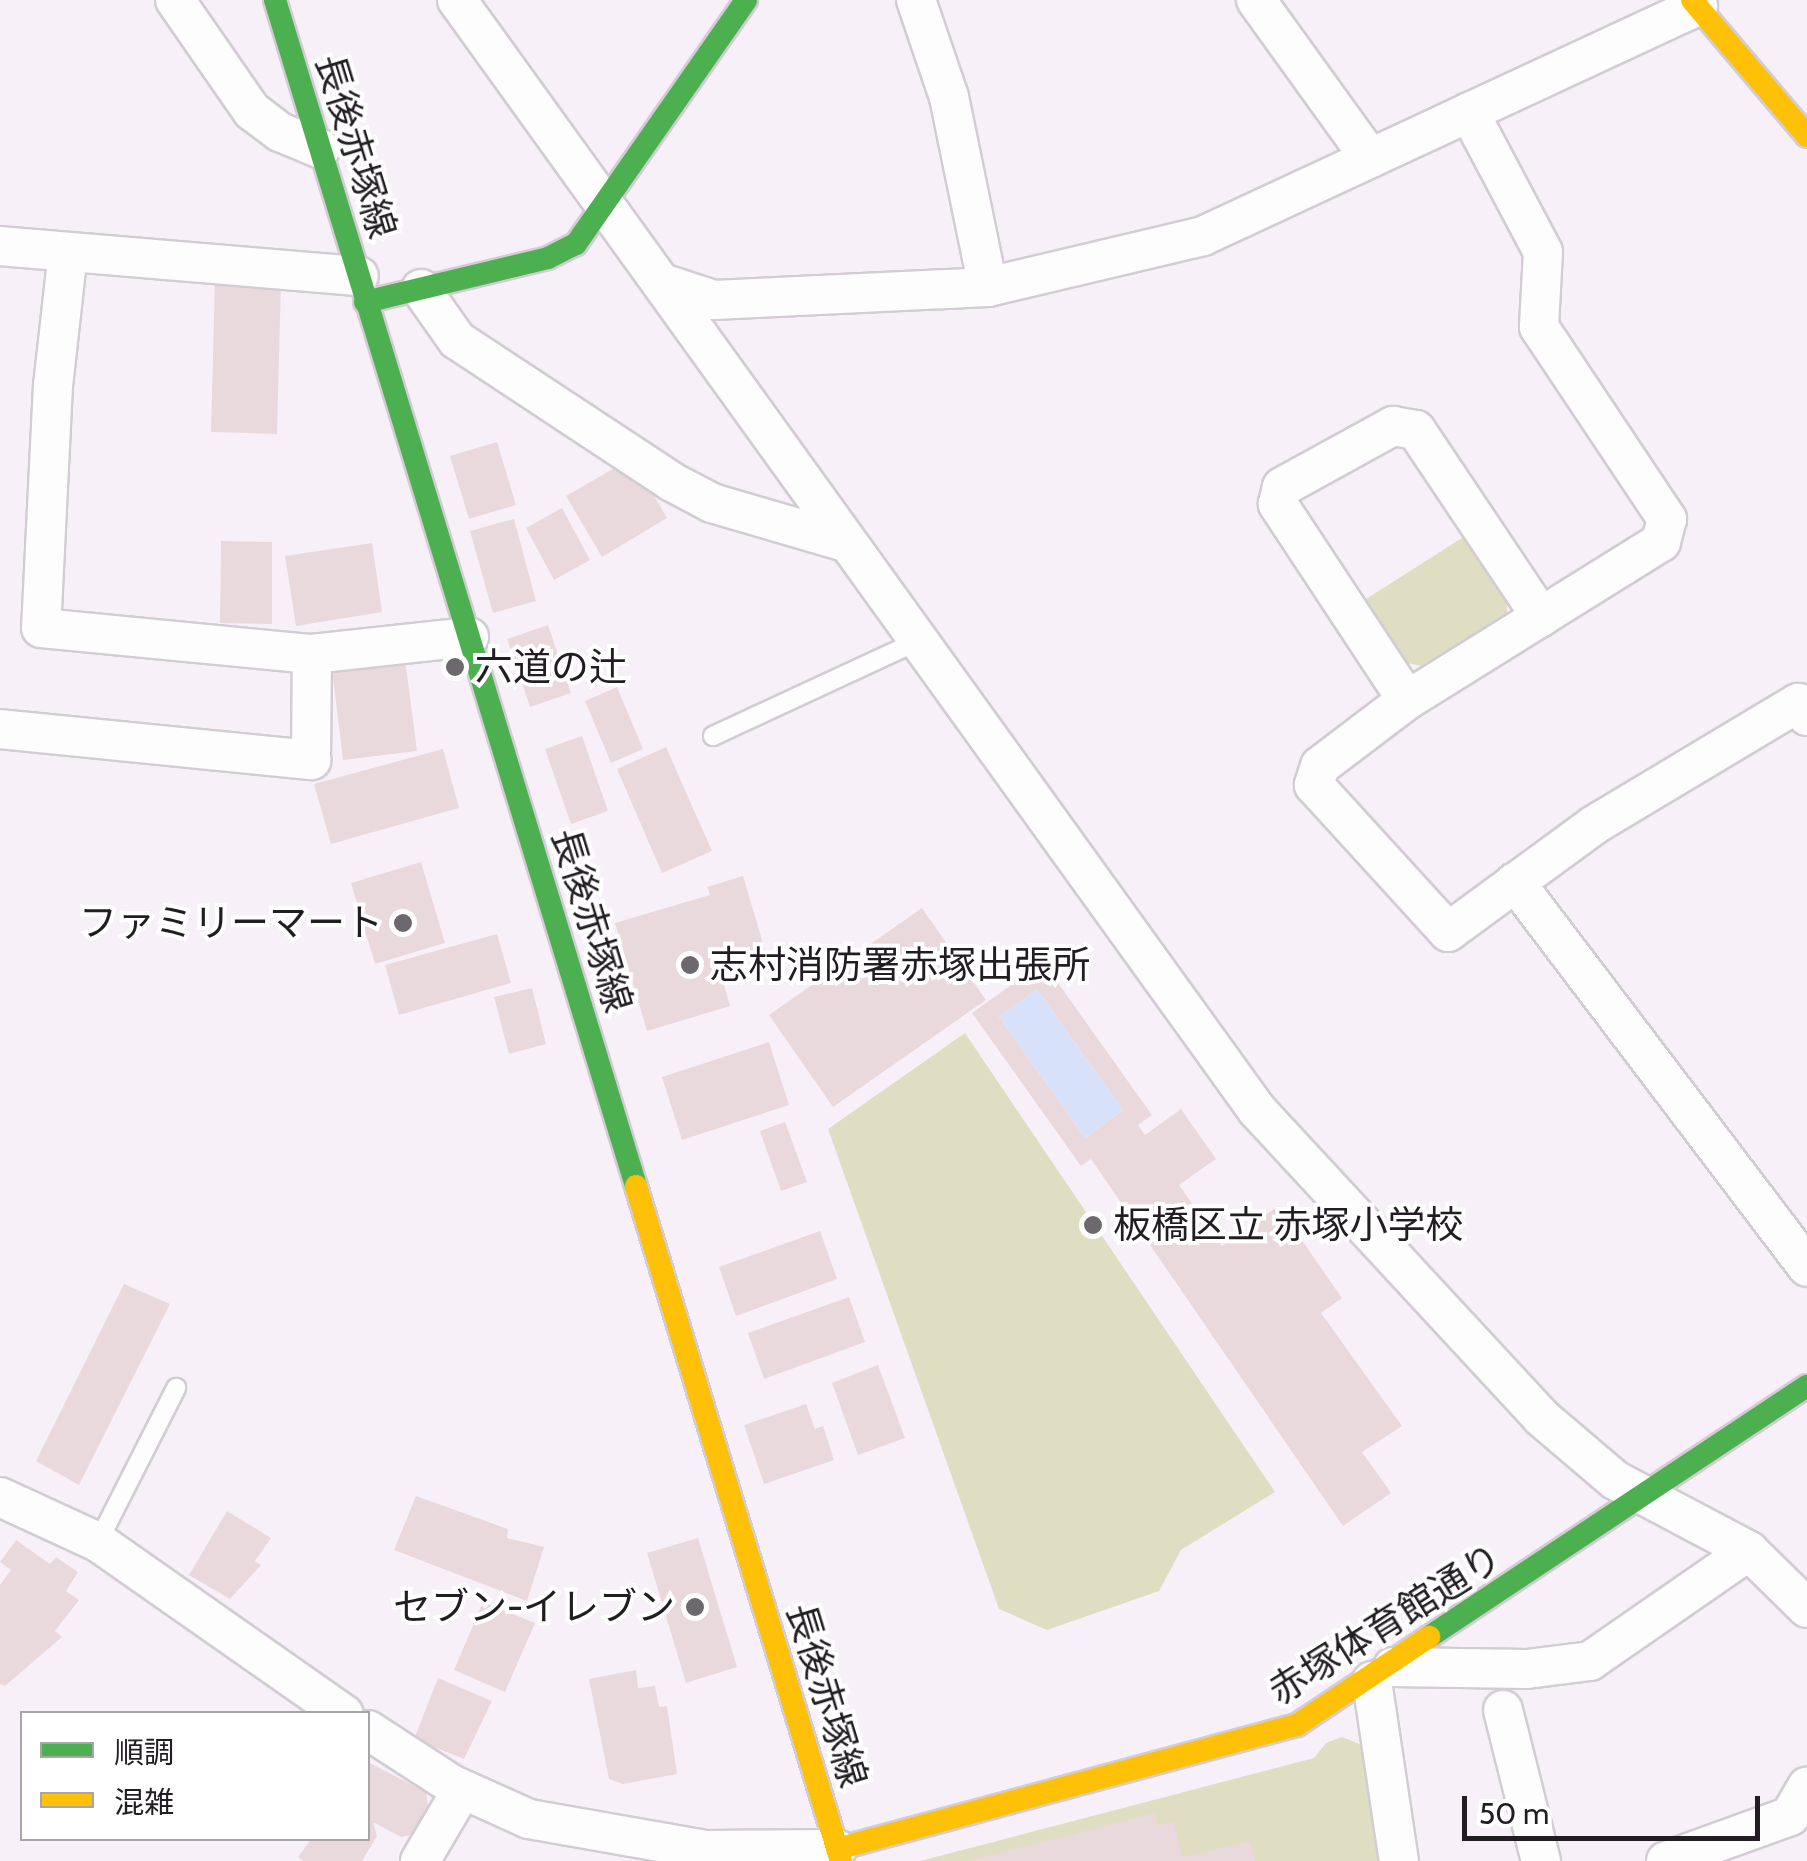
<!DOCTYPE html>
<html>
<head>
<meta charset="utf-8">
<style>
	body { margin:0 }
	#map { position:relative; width:1807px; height:1861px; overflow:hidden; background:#f8f0f9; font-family:Cabin,"Noto Sans JP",sans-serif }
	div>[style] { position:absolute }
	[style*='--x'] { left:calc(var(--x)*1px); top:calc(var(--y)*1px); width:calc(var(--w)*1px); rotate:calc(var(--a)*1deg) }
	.green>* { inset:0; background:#dfdec3 }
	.water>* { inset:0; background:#d8e1fa }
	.building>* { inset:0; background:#e9d9dc }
	.roads { filter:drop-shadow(2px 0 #d2ccd3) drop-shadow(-2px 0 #d2ccd3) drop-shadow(0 2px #d2ccd3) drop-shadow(0 -2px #d2ccd3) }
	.lane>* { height:18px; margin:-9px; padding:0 9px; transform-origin:9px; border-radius:9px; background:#fefdfe }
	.street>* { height:38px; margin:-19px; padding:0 19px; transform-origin:19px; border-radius:19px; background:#fefdfe }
	.fast>* { height:22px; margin:-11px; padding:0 11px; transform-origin:11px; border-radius:11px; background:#4caf50 }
	.slow>* { height:22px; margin:-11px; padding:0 11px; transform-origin:11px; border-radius:11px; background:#ffc107 }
	.dots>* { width:28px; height:28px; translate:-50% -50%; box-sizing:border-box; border:5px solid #fff; border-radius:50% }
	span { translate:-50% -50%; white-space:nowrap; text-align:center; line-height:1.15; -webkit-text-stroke:8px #fff; paint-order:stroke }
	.street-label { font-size:38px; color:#221d23 }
	.poi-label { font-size:38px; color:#221d23 }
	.left { translate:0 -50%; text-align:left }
	.right { translate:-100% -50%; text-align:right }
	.legend { position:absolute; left:20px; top:1711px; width:350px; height:130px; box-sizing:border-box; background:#fff; border:2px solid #a7a5a7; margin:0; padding:12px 18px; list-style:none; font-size:30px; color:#221d23 }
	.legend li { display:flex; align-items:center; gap:20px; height:50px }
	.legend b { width:50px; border:2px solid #a7a5a7 }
	.scale { position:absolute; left:1462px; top:1796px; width:298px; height:45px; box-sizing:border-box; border:5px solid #221d23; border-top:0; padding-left:12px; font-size:30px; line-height:35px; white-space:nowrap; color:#221d23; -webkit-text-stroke:8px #fff; paint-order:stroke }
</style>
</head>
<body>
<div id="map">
	<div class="green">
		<i style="clip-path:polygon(1465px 536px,1507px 597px,1507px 614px,1421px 666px,1399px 661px,1363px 601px)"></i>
		<i style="clip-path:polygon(965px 1033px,1275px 1492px,1181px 1550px,1159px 1591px,1047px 1630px,999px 1609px,828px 1129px)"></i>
		<i style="clip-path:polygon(1342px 1737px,1362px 1745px,1380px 1861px,920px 1861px,1314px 1758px,1326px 1743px)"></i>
	</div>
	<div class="water">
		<i style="clip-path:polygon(1037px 989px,1123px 1110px,1085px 1138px,999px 1017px)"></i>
	</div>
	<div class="building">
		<i style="clip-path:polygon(215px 279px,281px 281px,277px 434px,211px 432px)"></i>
		<i style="clip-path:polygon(497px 442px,516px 505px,469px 519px,450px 456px)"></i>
		<i style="clip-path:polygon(632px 458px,667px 518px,602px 557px,566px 496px)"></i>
		<i style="clip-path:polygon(562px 508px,590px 560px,554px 580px,526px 528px)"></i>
		<i style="clip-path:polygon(514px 519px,536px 601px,493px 613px,470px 531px)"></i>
		<i style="clip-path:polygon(221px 541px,272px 542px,272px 624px,220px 623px)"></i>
		<i style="clip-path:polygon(372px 543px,382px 612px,296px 626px,285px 556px)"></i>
		<i style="clip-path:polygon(548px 625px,571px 693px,530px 707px,507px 639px)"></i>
		<i style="clip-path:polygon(405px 659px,417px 751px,343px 760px,332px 669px)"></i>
		<i style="clip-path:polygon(617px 687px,643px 749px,611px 763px,585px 701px)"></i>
		<i style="clip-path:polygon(582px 736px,608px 811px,571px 824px,545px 749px)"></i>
		<i style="clip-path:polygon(666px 747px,712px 851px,662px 873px,617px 769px)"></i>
		<i style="clip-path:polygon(443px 749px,459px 808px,331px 844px,314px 784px)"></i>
		<i style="clip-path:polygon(421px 862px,445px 943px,375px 964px,351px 883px)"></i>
		<i style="clip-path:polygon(743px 876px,765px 950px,718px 964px,730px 1006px,647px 1031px,615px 923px,710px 895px,707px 887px)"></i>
		<i style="clip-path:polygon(922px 908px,986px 1000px,833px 1107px,769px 1015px)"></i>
		<i style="clip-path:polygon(497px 934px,511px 983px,399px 1015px,385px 965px)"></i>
		<i style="clip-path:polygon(evenodd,1043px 962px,1152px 1115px,1138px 1125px,1145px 1135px,1181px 1109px,1216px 1159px,1179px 1185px,1222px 1246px,1278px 1206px,1342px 1298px,1321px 1313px,1402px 1426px,1362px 1452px,1391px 1493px,1343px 1526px,1091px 1159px,1081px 1166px,972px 1013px,1043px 962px,1037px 989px,1123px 1110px,1085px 1138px,999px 1017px,1037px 989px)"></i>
		<i style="clip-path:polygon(532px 988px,546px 1044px,509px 1054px,494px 997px)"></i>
		<i style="clip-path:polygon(769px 1042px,789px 1105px,682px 1140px,662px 1077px)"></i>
		<i style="clip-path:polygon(785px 1122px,807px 1182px,781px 1191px,760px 1131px)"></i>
		<i style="clip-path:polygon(820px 1231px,837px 1279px,736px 1316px,719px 1267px)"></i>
		<i style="clip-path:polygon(124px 1284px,170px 1304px,79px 1485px,36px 1461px)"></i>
		<i style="clip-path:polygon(849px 1297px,865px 1342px,764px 1379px,748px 1333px)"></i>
		<i style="clip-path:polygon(878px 1365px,905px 1438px,858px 1455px,832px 1383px)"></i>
		<i style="clip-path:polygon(806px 1404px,815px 1429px,823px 1426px,834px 1460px,764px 1484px,744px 1425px)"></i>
		<i style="clip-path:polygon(416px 1496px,508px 1529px,507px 1538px,544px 1547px,527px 1601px,394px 1550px)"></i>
		<i style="clip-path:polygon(227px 1511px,271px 1538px,255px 1561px,261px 1565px,230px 1599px,189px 1575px)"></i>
		<i style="clip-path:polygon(698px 1538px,737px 1667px,686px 1683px,647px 1553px)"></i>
		<i style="clip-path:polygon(16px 1540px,50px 1564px,56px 1557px,78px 1572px,66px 1591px,79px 1600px,55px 1631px,62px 1637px,5px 1686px,0 1684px,0 1585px,11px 1570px,0 1562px)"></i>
		<i style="clip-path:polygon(483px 1602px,535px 1623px,505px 1692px,454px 1670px)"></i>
		<i style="clip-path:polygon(636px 1670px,638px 1688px,655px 1686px,659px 1707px,667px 1706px,677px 1774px,623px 1784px,609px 1779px,589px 1679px)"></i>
		<i style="clip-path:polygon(438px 1678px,492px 1701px,464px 1759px,414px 1739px)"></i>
		<i style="clip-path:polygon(368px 1762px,426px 1792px,429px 1810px,416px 1834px,401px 1837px,373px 1822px,377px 1836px,362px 1861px,303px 1861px,298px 1857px,312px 1838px,368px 1838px)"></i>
		<i style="clip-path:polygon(1155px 1813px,1158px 1826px,1174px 1822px,1182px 1858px,1250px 1841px,1255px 1861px,968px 1861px)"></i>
	</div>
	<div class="roads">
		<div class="lane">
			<i style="--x:713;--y:736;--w:226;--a:-24.9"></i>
			<i style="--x:98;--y:1542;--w:173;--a:-63.1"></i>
		</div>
		<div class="street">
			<i style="--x:175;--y:0;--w:135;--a:55.3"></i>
			<i style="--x:252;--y:111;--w:35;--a:37"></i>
			<i style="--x:280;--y:132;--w:44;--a:22.5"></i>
			<i style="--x:457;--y:0;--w:1368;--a:54.22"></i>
			<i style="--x:1257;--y:1110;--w:418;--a:47.2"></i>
			<i style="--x:1541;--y:1417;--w:97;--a:40.4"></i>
			<i style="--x:1615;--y:1480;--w:152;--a:27.9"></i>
			<i style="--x:1749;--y:1551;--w:81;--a:44.5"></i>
			<i style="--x:916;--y:0;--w:102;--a:71.2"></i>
			<i style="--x:949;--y:97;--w:194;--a:78.4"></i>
			<i style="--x:1256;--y:0;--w:195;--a:54.2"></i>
			<i style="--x:1469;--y:112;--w:158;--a:62.1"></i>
			<i style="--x:1543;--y:252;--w:75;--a:93.1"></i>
			<i style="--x:1539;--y:327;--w:231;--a:56.3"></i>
			<i style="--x:1667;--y:519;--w:24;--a:105"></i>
			<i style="--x:1661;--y:542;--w:299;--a:148.1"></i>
			<i style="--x:1407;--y:700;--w:109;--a:142.8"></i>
			<i style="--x:1320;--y:766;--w:20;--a:108"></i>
			<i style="--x:1314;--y:785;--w:199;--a:47.6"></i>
			<i style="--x:1448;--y:932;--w:181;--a:-36.2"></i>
			<i style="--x:1594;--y:825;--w:238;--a:-30.9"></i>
			<i style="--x:1798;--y:703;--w:16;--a:55"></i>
			<i style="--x:0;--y:246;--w:360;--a:4.8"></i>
			<i style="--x:68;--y:252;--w:134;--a:96.4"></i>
			<i style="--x:53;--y:385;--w:243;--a:92.8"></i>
			<i style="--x:41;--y:628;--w:272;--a:5.5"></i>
			<i style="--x:312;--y:654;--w:158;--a:-6.2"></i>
			<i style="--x:662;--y:283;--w:55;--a:18.1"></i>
			<i style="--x:714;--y:300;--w:274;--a:-2.7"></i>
			<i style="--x:988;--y:287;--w:221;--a:-13.3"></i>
			<i style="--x:1203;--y:236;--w:546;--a:-24.92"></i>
			<i style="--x:421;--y:289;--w:62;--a:54.8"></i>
			<i style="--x:457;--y:340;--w:258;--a:33.4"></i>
			<i style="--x:672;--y:482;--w:45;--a:27.7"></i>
			<i style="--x:712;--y:503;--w:135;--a:16.3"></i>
			<i style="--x:1407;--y:700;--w:235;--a:-123.4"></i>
			<i style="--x:1278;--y:504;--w:17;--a:-77"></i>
			<i style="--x:1282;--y:487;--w:127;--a:-28.8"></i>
			<i style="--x:1393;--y:426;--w:23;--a:10"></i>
			<i style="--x:1416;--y:430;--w:225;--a:56.2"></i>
			<i style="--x:0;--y:729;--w:313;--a:5.7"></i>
			<i style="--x:311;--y:760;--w:106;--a:-89.5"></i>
			<i style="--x:1515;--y:882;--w:483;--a:52.8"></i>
			<i style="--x:0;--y:1497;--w:108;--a:24.7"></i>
			<i style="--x:98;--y:1542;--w:300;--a:35"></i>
			<i style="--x:1393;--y:1667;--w:134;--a:0.9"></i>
			<i style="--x:1527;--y:1669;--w:64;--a:-7.2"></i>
			<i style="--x:1590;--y:1661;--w:193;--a:-34.7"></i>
			<i style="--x:1372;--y:1681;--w:182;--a:81.5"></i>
			<i style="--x:1503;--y:1710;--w:156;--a:75.9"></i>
			<i style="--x:368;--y:1730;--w:99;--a:33"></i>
			<i style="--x:451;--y:1784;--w:85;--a:24.2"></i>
			<i style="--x:529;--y:1819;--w:179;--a:10"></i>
			<i style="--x:705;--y:1850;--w:132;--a:-0.4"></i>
			<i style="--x:420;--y:1861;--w:82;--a:-59.4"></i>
			<i style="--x:1666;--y:1861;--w:132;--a:-19.9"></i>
			<i style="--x:1790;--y:1816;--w:34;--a:-60"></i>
		</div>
		<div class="fast">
			<i style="--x:275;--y:0;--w:1240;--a:73.07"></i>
			<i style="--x:365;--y:302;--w:188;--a:-13.5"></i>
			<i style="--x:548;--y:258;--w:31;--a:-27"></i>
			<i style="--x:576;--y:244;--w:297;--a:-55.1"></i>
			<i style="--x:1429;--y:1637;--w:454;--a:-33.6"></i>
		</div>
		<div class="slow">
			<i style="--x:1692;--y:0;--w:178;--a:49.8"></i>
			<i style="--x:636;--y:1186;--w:705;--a:73.11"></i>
			<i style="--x:837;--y:1849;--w:476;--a:-15.1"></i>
			<i style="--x:1297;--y:1725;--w:159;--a:-33.7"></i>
		</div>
	</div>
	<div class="dots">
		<i style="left:455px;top:667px;background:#6d676e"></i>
		<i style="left:403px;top:923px;background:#6d676e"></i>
		<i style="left:690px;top:965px;background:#6d676e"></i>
		<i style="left:1093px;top:1225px;background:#6d676e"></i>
		<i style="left:695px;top:1607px;background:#6d676e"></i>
	</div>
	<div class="street-label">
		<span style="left:356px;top:146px;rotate:73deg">長後赤塚線</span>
		<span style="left:592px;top:920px;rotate:73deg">長後赤塚線</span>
		<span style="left:1385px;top:1624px;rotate:-32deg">赤塚体育館通り</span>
		<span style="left:827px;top:1695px;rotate:73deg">長後赤塚線</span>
	</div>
	<div class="poi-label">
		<span class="left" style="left:475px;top:667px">六道の辻</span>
		<span class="right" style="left:383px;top:923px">ファミリーマート</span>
		<span class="left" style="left:710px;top:965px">志村消防署赤塚出張所</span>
		<span class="left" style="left:1113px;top:1225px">板橋区立 赤塚小学校</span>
		<span class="right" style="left:675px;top:1607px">セブン-イレブン</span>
	</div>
	<ul class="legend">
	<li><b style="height:12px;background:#4caf50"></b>順調</li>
	<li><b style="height:12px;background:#ffc107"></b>混雑</li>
	</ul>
	<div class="scale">50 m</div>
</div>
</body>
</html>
